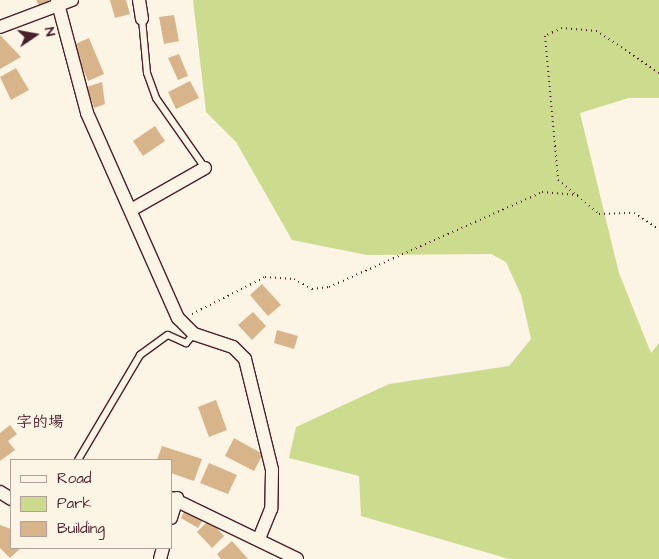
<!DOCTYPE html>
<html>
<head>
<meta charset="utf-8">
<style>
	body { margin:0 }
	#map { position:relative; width:659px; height:559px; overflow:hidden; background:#fcf5e5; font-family:"Architects Daughter","Klee One",sans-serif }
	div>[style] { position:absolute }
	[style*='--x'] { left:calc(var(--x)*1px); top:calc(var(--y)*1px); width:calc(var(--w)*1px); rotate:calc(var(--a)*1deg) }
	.green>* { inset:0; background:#cddb8f }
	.building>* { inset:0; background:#d8b48a }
	.path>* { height:2px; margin-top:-1px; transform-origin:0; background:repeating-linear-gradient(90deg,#4a1f2b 0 1px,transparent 0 5px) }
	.roads { filter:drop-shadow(1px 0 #4a1f2b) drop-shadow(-1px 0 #4a1f2b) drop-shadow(0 1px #4a1f2b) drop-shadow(0 -1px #4a1f2b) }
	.service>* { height:6px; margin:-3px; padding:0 3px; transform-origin:3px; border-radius:3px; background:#fcf5e5 }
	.minor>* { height:12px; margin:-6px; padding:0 6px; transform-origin:6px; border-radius:6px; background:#fcf5e5 }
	span { translate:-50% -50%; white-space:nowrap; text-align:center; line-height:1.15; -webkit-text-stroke:4px #fcf5e5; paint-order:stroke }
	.neighbourhood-label { font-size:16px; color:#4a1f2b; font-weight:700 }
	.legend { position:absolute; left:10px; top:459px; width:162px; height:90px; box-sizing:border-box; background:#fcf5e5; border:1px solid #b59f9b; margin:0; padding:6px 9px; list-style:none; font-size:15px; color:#4a1f2b }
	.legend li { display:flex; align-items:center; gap:10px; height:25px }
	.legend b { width:25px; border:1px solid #b59f9b }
	.north { position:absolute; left:10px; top:10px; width:50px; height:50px; -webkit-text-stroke:4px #fcf5e5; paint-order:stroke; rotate:78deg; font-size:14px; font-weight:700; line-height:20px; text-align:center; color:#4a1f2b }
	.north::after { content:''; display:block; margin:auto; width:18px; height:22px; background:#4a1f2b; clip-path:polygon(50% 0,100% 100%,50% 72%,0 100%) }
</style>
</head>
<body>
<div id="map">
	<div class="green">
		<i style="clip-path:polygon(193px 0,659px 0,659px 98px,629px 98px,580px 113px,619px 273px,651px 353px,659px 343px,659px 559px,509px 559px,361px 516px,359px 476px,289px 458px,296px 427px,389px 384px,509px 366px,531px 339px,521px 295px,506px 262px,491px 254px,367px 255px,292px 240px,236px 142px,206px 112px)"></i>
	</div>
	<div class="building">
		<i style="clip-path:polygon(36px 0,50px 0,39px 6px)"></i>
		<i style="clip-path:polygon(110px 0,126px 0,130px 14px,115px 18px)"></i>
		<i style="clip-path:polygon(174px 15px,179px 41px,164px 44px,159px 17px)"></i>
		<i style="clip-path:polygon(0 35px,21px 57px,0 69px)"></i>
		<i style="clip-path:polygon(89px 38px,104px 74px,88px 81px,73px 45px)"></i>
		<i style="clip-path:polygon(179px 54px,188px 76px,178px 80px,168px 58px)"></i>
		<i style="clip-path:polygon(16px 68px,29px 90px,11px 100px,0 77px)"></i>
		<i style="clip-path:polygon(190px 81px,199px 98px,176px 109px,168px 92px)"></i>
		<i style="clip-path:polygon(102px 82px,105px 104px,94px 108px,87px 87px)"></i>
		<i style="clip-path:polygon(155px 126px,165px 141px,143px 156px,133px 141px)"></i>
		<i style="clip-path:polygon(262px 284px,281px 305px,268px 316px,250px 295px)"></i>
		<i style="clip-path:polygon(253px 312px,266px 326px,252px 340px,238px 325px)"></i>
		<i style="clip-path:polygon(277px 330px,298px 336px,294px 349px,274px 343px)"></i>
		<i style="clip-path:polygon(216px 400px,227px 430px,209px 437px,198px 407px)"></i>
		<i style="clip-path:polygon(10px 425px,17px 434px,8px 441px,15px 450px,0 461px,0 433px)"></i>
		<i style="clip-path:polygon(234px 438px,263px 454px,254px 471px,225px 456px)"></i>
		<i style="clip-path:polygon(162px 446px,202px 459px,194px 481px,171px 473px,171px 460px,157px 460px)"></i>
		<i style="clip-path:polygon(209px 463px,237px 475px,228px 494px,200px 483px)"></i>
		<i style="clip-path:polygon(186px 508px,204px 518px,198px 528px,181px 518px)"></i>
		<i style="clip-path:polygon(209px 520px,224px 536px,212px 548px,197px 532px)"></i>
		<i style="clip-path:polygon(0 525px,11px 529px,11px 548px,21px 548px,10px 558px,0 548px)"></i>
		<i style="clip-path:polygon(232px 541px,248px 559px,221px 559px,217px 554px)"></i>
	</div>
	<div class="path">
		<i style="--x:659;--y:73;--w:75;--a:-145.9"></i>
		<i style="--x:597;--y:31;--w:35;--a:-175"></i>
		<i style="--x:562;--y:28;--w:19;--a:155"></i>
		<i style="--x:545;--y:36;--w:145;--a:84.8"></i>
		<i style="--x:558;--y:180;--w:53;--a:39.7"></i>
		<i style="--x:599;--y:214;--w:35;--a:-2"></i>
		<i style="--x:634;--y:213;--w:30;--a:33"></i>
		<i style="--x:192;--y:314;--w:82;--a:-26.9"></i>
		<i style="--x:265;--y:277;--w:29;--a:4"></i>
		<i style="--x:294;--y:279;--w:21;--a:29"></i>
		<i style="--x:312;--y:289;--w:17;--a:-7"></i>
		<i style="--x:329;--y:287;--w:233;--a:-24"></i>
		<i style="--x:542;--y:192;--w:38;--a:5"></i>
	</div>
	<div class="roads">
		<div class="service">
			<i style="--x:142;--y:19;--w:54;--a:84.7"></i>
			<i style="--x:147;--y:73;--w:27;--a:70"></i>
			<i style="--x:156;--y:98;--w:85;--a:55"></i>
			<i style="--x:78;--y:460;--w:122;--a:-59.4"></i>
			<i style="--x:140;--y:355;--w:34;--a:-36"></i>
			<i style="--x:168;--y:335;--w:20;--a:24"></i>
			<i style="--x:186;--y:343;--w:12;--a:-48"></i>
		</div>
		<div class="minor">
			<i style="--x:57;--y:0;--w:117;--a:75.1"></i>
			<i style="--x:87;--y:113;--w:224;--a:66.1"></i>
			<i style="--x:178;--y:318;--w:23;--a:45"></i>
			<i style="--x:194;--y:334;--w:41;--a:18.4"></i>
			<i style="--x:233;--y:347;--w:17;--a:45"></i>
			<i style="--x:245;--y:359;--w:114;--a:76.3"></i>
			<i style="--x:272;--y:470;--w:39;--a:91"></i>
			<i style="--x:271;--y:509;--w:31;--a:112"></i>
			<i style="--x:139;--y:0;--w:19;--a:81"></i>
			<i style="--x:0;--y:27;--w:77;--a:-20.6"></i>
			<i style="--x:131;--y:210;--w:85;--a:-29.6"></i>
			<i style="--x:0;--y:492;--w:13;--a:32"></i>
			<i style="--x:171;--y:498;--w:140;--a:25.8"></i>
			<i style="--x:171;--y:518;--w:21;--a:-73"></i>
			<i style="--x:160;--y:559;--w:11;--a:-75"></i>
		</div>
	</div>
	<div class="neighbourhood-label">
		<span style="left:40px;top:422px">字的場</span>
	</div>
	<ul class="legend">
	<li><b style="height:6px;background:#fcf5e5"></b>Road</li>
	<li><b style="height:14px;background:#cddb8f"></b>Park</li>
	<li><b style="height:14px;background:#d8b48a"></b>Building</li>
	</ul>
	<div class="north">N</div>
</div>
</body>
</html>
